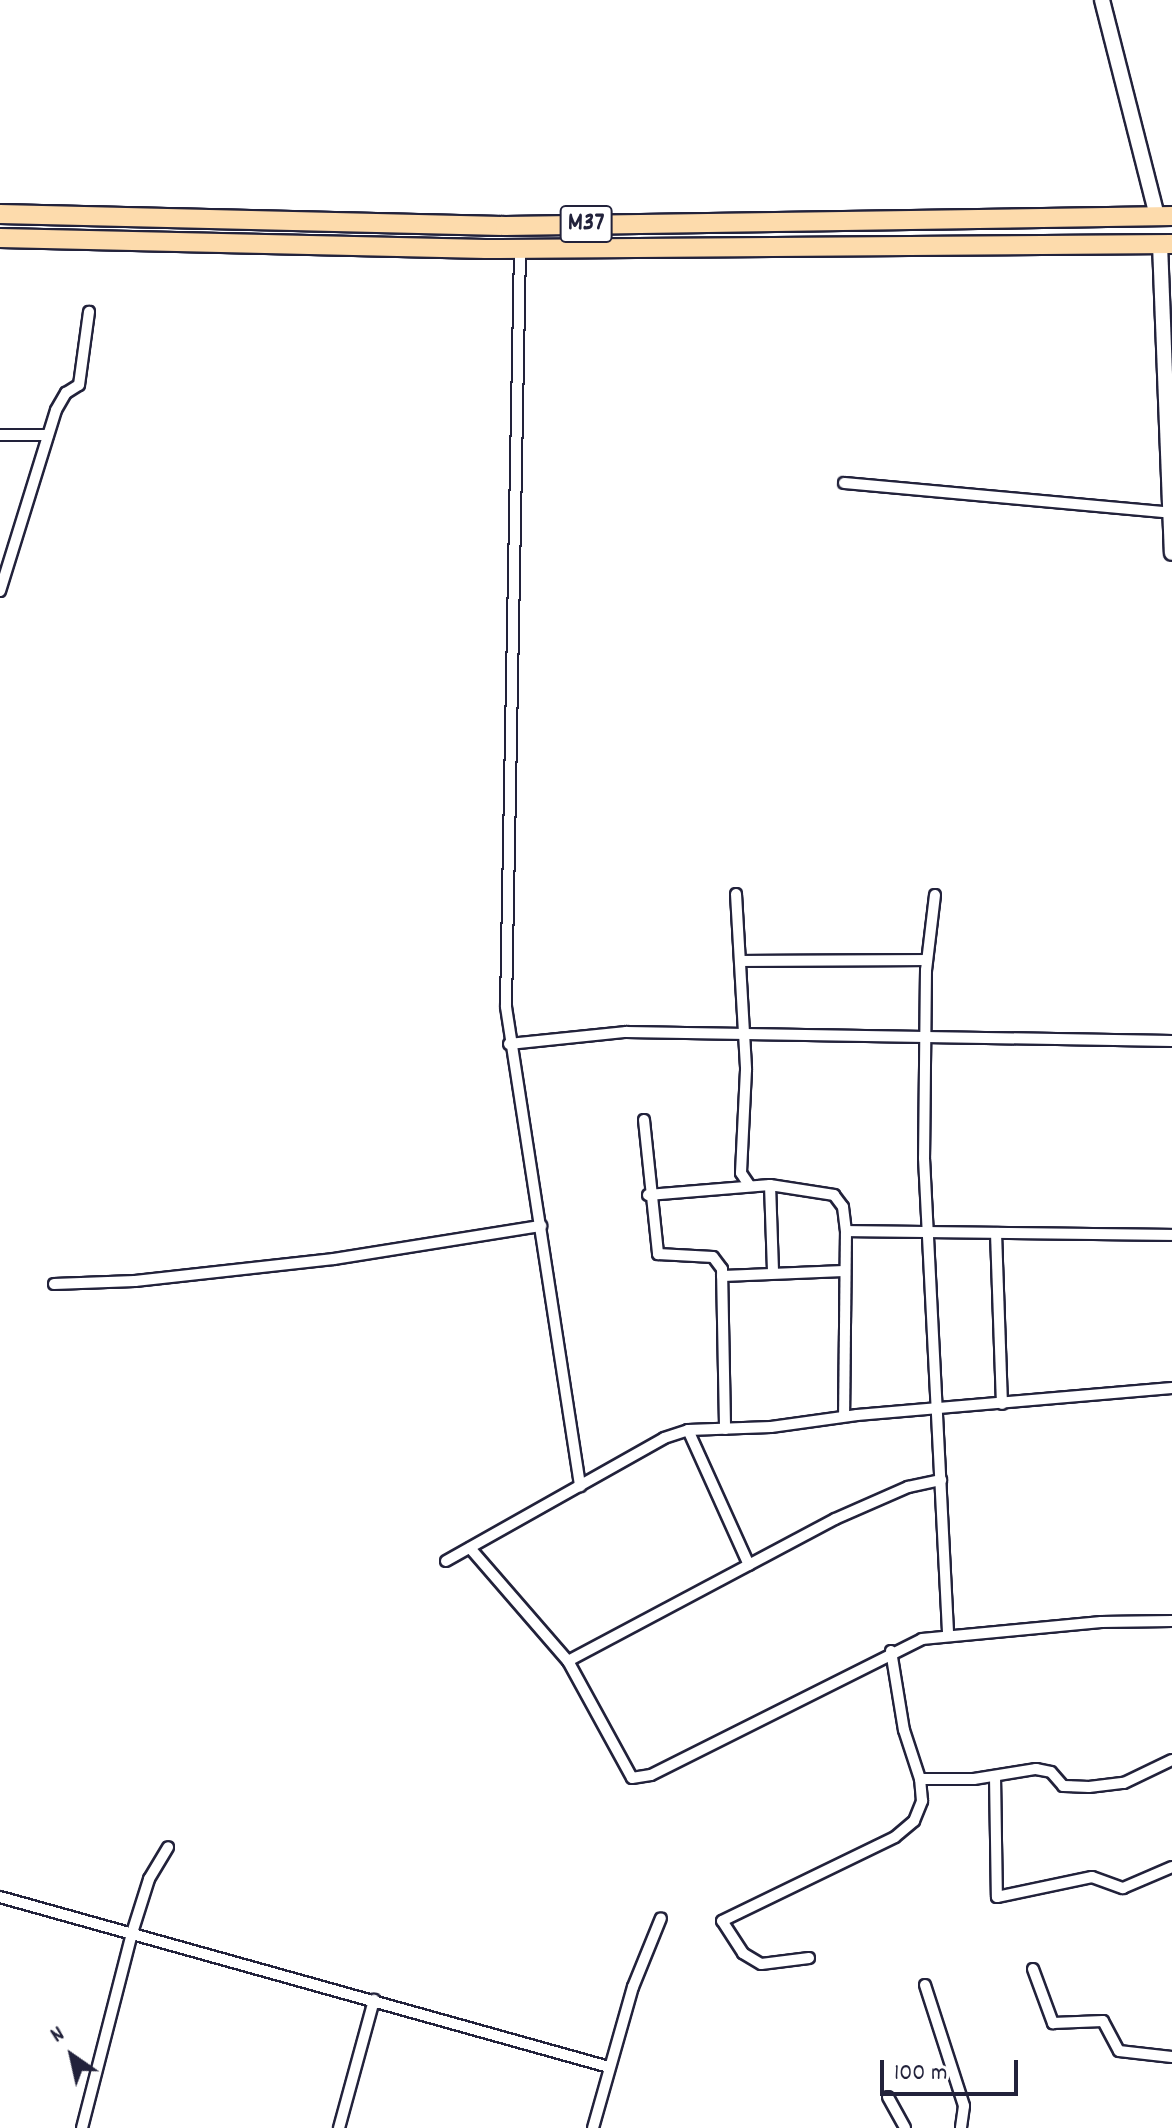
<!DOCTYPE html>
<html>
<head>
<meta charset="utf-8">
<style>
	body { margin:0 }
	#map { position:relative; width:1172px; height:2128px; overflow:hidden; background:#fff; font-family:Dekko,sans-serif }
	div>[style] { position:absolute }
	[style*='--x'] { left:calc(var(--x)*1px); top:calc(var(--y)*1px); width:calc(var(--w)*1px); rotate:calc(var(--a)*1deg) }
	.roads { filter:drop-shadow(2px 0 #22223b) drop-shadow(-2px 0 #22223b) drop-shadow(0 2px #22223b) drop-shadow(0 -2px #22223b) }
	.street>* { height:10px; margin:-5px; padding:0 5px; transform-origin:5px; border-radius:5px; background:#fff }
	.secondary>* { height:14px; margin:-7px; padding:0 7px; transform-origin:7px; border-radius:7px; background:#fff }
	.highway>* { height:18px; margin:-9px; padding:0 9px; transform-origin:9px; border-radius:9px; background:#fddbac }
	span { translate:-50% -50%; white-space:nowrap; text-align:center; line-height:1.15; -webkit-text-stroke:6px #fff; paint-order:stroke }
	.shield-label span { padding:2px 6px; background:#fff; border:2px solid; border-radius:6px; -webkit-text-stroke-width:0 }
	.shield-label { font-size:26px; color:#22223b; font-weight:700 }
	.north { position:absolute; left:32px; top:2016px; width:80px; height:80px; -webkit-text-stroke:6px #fff; paint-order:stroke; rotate:326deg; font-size:22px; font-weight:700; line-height:32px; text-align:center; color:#22223b }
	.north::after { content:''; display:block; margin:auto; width:28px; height:36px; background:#22223b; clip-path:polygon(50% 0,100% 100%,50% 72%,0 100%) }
	.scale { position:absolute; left:880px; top:2060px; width:138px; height:36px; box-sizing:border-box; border:4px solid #22223b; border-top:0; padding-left:10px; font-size:24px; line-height:28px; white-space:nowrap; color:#22223b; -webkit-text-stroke:6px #fff; paint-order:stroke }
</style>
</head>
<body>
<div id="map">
	<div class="roads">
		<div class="street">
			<i style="--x:520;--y:249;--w:758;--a:91.06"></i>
			<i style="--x:506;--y:1007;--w:485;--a:81.2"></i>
			<i style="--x:0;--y:435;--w:48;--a:0"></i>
			<i style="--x:844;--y:483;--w:329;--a:5.2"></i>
			<i style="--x:0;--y:591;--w:189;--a:-72.8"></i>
			<i style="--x:56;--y:410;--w:20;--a:-60"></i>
			<i style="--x:66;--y:393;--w:15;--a:-32"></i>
			<i style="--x:79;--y:385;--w:74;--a:-82.2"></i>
			<i style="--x:736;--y:894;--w:176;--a:86.7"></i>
			<i style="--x:746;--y:1070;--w:103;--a:92.8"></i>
			<i style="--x:741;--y:1173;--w:14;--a:56"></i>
			<i style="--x:935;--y:895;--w:76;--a:96.8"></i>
			<i style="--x:926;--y:970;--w:188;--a:90.6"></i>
			<i style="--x:924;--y:1158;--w:478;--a:87.1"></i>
			<i style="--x:741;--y:961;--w:186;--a:-0.3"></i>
			<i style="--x:509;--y:1044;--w:118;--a:-5.9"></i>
			<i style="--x:626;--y:1032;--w:546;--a:0.94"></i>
			<i style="--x:644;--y:1120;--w:135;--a:84"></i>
			<i style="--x:658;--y:1254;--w:55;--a:3.1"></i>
			<i style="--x:713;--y:1257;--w:15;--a:53"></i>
			<i style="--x:722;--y:1269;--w:160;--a:88.9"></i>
			<i style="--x:770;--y:1185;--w:86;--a:88"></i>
			<i style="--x:648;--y:1195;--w:122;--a:-4.7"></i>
			<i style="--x:770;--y:1185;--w:65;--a:8.9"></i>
			<i style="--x:834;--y:1195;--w:15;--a:53"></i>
			<i style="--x:843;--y:1207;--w:24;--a:83"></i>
			<i style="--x:846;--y:1231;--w:185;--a:90.6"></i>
			<i style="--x:846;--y:1231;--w:326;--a:0.7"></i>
			<i style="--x:996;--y:1233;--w:171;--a:88"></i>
			<i style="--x:722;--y:1276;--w:123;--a:-2.3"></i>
			<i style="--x:54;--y:1284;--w:81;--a:-2.1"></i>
			<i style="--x:135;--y:1281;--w:200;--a:-6.3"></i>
			<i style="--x:334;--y:1259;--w:210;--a:-9.1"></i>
			<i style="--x:688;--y:1430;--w:148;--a:65.7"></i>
			<i style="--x:470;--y:1548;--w:150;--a:49.1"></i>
			<i style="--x:568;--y:1661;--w:133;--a:61.3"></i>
			<i style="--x:632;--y:1778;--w:19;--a:-9"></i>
			<i style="--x:651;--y:1775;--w:303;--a:-26.6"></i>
			<i style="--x:922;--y:1639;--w:180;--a:-5.4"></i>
			<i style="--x:1101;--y:1622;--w:71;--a:-0.8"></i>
			<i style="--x:446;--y:1561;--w:250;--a:-29.4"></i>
			<i style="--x:664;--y:1438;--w:25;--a:-18"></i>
			<i style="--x:688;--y:1430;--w:83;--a:-2.1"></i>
			<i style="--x:771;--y:1427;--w:87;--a:-7.9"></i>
			<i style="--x:857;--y:1415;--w:316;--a:-4.9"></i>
			<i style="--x:891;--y:1651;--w:80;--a:80.7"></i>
			<i style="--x:904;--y:1730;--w:52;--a:71.9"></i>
			<i style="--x:920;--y:1779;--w:54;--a:0"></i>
			<i style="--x:974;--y:1779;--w:63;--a:-9.2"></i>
			<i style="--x:1036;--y:1769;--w:15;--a:11"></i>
			<i style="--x:1051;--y:1772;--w:18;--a:49"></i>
			<i style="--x:1063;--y:1786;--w:26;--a:2"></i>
			<i style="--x:1089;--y:1787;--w:35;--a:-7"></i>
			<i style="--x:1124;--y:1783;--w:53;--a:-25.6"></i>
			<i style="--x:568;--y:1661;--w:302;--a:-28"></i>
			<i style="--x:835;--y:1519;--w:80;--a:-23.7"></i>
			<i style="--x:908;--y:1487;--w:34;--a:-12"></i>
			<i style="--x:995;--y:1776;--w:121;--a:89.1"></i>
			<i style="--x:997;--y:1897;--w:97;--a:-11.9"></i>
			<i style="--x:1092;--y:1877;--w:33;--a:20"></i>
			<i style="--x:1123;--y:1888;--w:53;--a:-23.2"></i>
			<i style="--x:0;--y:1897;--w:632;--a:15.6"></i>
			<i style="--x:809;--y:1958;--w:48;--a:172.9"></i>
			<i style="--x:761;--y:1964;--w:21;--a:-149"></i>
			<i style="--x:743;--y:1953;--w:38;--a:-123"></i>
			<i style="--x:722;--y:1921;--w:192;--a:-25.9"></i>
			<i style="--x:895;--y:1837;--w:25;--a:-40"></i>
			<i style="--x:914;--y:1821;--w:22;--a:-68"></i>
			<i style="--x:922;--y:1801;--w:22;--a:-95"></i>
			<i style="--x:1033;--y:1969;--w:58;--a:69.7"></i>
			<i style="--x:1053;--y:2023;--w:50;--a:-2.3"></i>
			<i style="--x:1103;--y:2021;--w:34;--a:62"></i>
			<i style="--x:1119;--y:2051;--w:53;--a:6.5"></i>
			<i style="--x:925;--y:1985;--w:127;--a:72.1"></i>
			<i style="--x:964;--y:2106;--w:22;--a:98"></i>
			<i style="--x:888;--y:2097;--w:35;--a:61"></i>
			<i style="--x:82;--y:2128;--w:201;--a:-75.6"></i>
			<i style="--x:132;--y:1933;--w:57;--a:-72.5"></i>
			<i style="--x:149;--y:1879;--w:37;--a:-59"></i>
			<i style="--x:339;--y:2128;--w:133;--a:-74.7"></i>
			<i style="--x:593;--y:2128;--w:147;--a:-74.2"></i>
			<i style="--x:633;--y:1987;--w:74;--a:-67.9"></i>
		</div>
		<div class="secondary">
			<i style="--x:1102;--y:0;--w:222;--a:75.7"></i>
			<i style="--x:1160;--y:244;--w:309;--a:87.8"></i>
		</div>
		<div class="highway">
			<i style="--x:0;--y:214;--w:505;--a:1.36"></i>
			<i style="--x:505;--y:226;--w:667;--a:-0.86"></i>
			<i style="--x:0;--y:238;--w:486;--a:1.3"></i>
			<i style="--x:486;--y:249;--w:686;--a:-0.42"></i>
		</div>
	</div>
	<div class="shield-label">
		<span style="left:586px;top:224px">M37</span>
	</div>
	<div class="north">N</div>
	<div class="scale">100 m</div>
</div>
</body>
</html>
